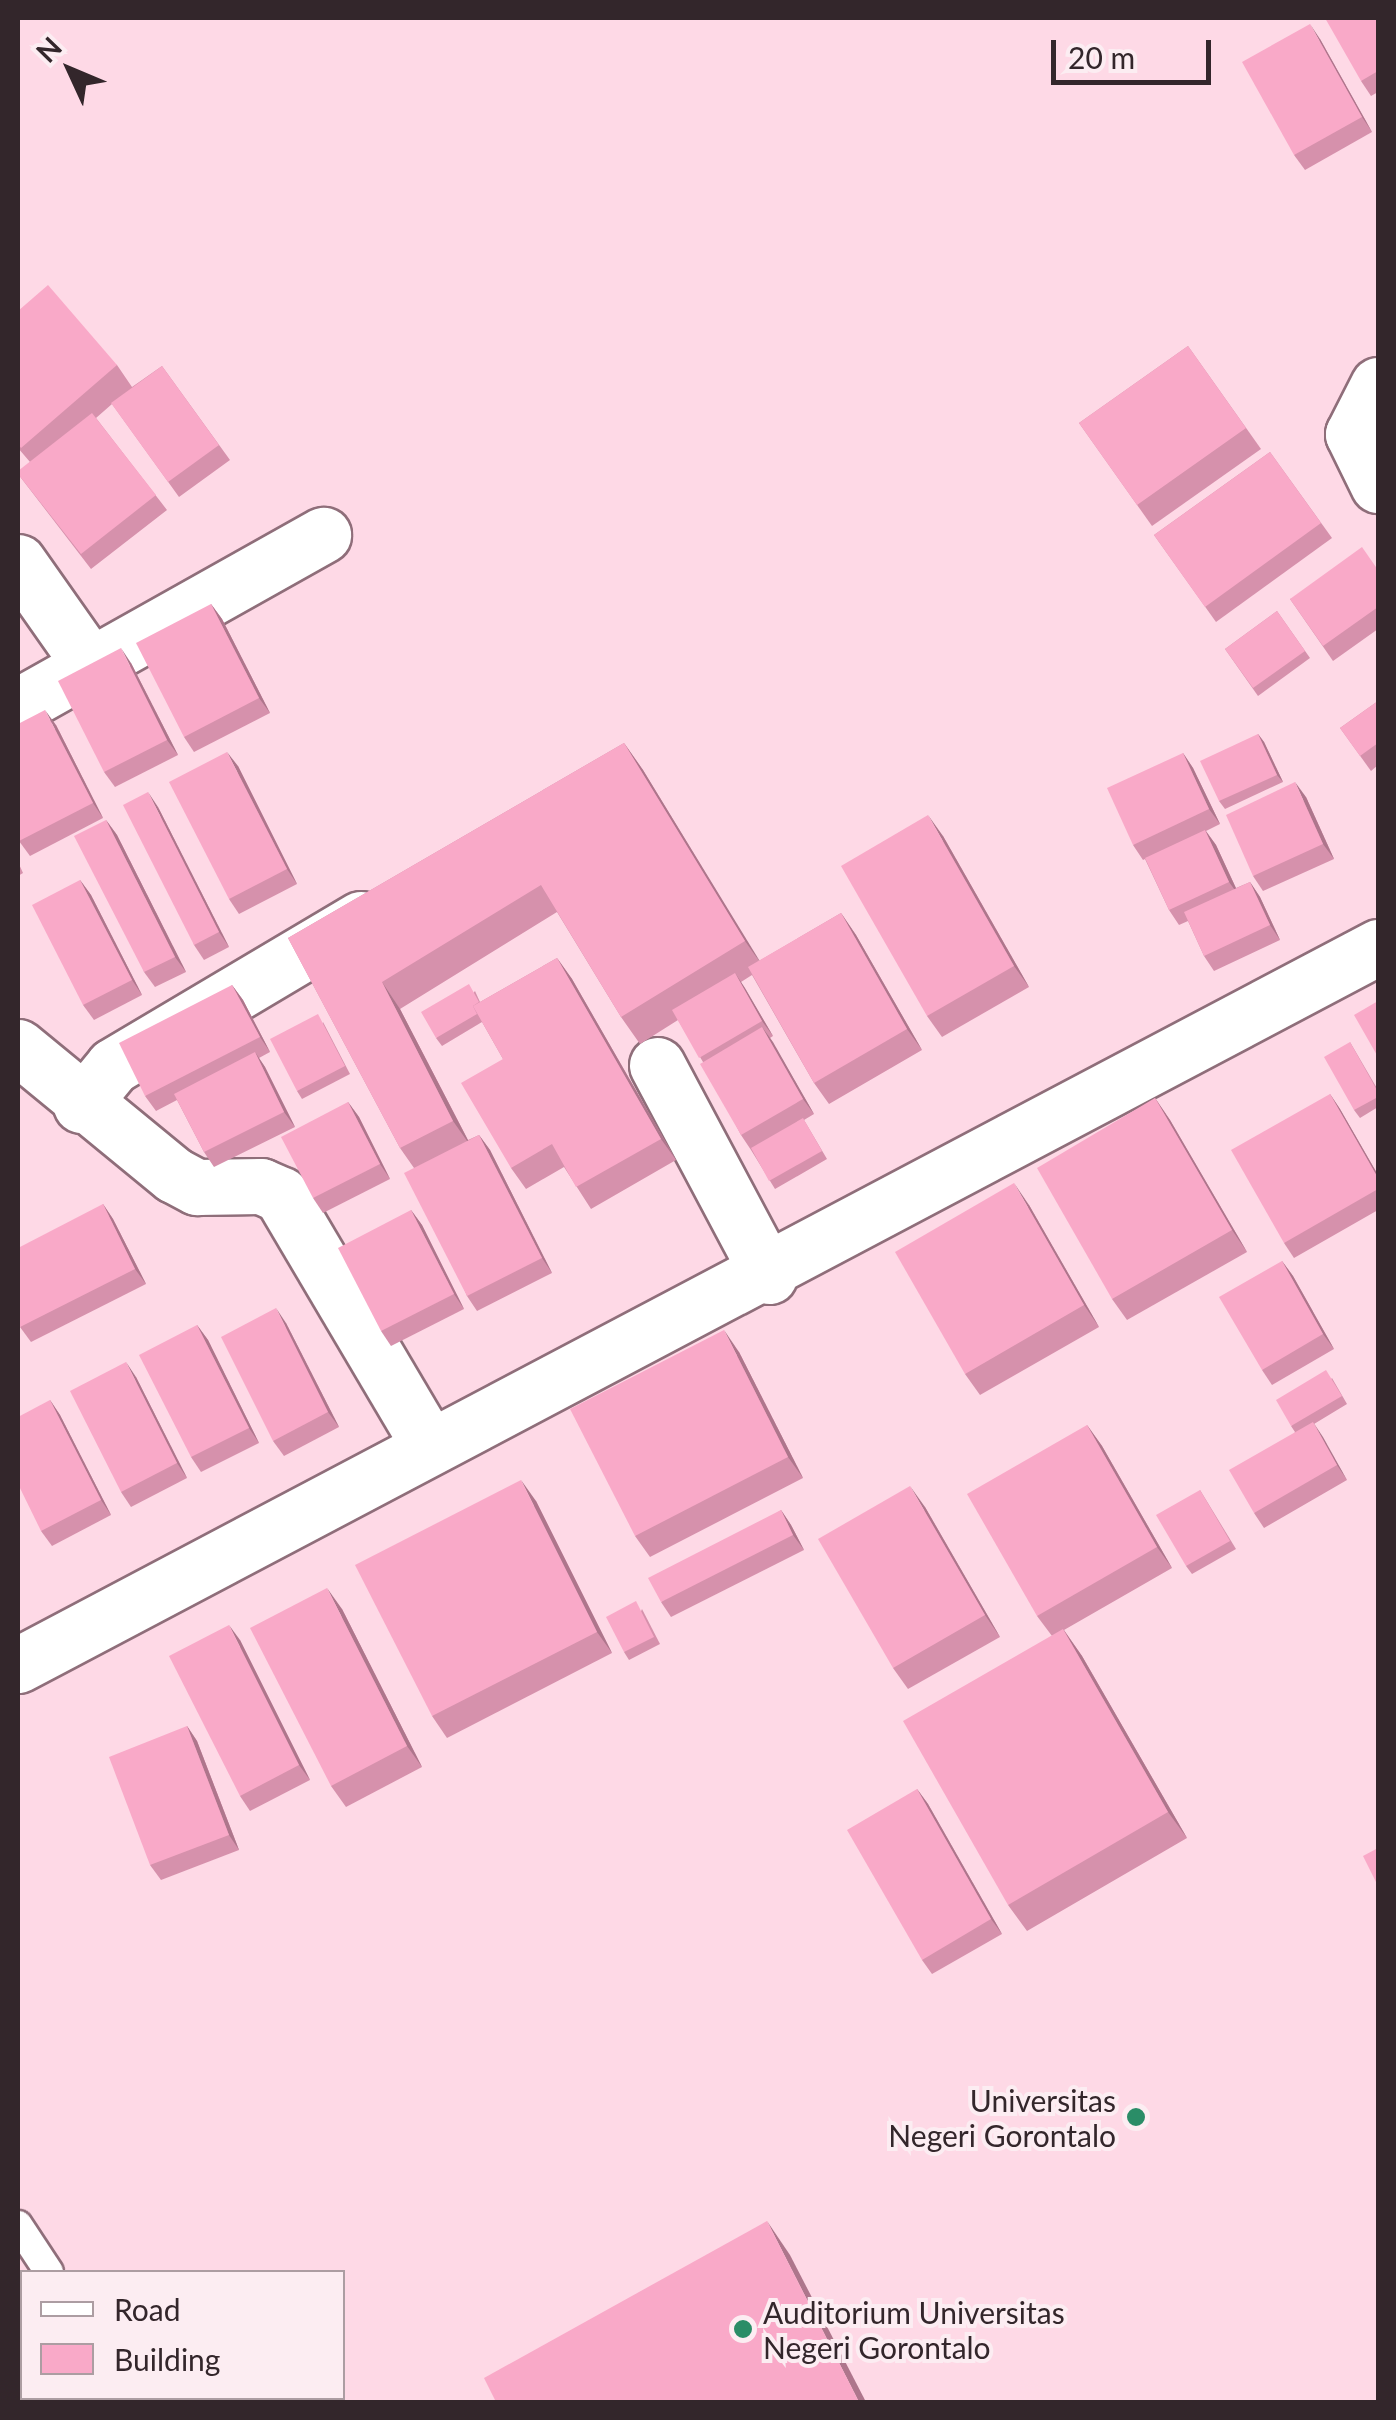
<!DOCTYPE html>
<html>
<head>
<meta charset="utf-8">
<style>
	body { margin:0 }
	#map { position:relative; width:1396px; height:2420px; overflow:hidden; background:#fed9e6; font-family:Lato,sans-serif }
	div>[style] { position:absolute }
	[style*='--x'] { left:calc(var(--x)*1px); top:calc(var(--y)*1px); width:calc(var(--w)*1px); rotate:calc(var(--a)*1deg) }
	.roads { filter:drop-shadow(2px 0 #8f6e7a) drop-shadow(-2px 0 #8f6e7a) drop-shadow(0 2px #8f6e7a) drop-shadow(0 -2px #8f6e7a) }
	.service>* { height:28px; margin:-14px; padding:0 14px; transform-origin:14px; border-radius:14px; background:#fff }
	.minor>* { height:55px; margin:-27.5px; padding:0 27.5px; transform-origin:27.5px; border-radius:27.5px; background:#fff }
	.wall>* { inset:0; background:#d691ac }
	.shaded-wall>* { inset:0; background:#ae768c }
	.building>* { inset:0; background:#f9a9c8 }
	.dots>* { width:28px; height:28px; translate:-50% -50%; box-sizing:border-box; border:5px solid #fcedf2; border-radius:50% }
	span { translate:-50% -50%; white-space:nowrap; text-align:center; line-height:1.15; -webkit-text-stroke:8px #fcedf2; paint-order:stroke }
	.poi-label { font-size:30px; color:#33262b }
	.right { translate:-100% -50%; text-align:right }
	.left { translate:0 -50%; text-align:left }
	.frame { position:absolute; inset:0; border:20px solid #33262b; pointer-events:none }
	.legend { position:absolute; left:20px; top:2270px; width:325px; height:130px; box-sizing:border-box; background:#fcedf2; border:2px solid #ac9da2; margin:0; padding:12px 18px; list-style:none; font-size:30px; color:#33262b }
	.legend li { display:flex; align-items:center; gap:20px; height:50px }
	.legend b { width:50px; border:2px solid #ac9da2 }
	.north { position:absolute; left:20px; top:20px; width:100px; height:100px; -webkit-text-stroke:8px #fcedf2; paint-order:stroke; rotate:314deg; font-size:28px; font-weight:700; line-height:40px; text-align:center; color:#33262b }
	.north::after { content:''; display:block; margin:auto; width:35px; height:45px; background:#33262b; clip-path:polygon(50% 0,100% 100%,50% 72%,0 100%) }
	.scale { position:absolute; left:1051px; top:40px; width:160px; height:45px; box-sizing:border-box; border:5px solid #33262b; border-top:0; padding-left:12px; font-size:30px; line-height:35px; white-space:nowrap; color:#33262b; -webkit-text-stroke:8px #fcedf2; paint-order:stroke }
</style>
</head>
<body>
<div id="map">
	<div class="roads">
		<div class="service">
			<i style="--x:18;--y:2225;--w:56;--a:56.6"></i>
			<i style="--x:151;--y:2398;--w:6;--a:45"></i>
		</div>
		<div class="minor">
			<i style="--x:1378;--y:385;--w:55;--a:117"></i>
			<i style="--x:1353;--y:434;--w:57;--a:63.9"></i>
			<i style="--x:18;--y:562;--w:123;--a:54.9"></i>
			<i style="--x:18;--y:706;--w:350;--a:-29.3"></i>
			<i style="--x:18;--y:1047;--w:202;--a:39.4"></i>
			<i style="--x:174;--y:1175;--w:26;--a:28"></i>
			<i style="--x:197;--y:1187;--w:64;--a:-0.9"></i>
			<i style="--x:261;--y:1186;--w:22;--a:24"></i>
			<i style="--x:281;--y:1195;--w:291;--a:59.4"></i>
			<i style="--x:657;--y:1065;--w:239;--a:62"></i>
			<i style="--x:81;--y:1105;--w:50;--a:-50.6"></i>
			<i style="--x:113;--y:1066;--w:288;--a:-30.7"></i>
			<i style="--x:18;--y:1665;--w:1538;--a:-27.83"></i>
		</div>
	</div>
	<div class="wall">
		<i style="clip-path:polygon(1378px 18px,1378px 92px,1371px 96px,1361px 81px)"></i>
		<i style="clip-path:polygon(1320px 39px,1372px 132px,1305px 170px,1294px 155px)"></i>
		<i style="clip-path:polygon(18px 311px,117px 365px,132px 387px,162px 366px,230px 460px,179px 497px,112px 404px,96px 418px,167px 510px,91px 569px,18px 474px,30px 462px,18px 448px)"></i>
		<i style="clip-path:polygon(1188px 346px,1261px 449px,1152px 526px,1079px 423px)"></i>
		<i style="clip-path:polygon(1270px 452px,1332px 538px,1216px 622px,1154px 535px)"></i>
		<i style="clip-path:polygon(1378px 570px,1378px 629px,1333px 661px,1290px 599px)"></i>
		<i style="clip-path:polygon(211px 604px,222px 619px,270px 713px,194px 752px,184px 737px)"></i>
		<i style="clip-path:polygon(1277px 611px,1310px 658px,1258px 696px,1225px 649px)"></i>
		<i style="clip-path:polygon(131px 663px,178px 755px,115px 787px,104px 772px)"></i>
		<i style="clip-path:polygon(1378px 701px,1378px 765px,1371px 771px,1340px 728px)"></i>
		<i style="clip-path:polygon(56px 725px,103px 818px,30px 856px,19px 841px)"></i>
		<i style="clip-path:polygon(1258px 734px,1264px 742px,1283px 782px,1225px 809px,1219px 801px)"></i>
		<i style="clip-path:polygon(624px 743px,643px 770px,759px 961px,841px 913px,856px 935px,922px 1050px,829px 1104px,814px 1083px,752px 975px,741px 982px,773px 1036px,770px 1038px,814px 1114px,804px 1120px,827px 1159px,775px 1189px,751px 1150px,741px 1135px,703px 1062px,678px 1020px,640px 1044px,621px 1017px,557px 912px,400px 1009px,468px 1140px,479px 1135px,490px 1150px,552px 1273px,477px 1311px,467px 1296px,414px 1168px,400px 1148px,288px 938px)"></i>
		<i style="clip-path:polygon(1183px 753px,1193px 768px,1220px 824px,1206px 831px,1216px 845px,1236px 888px,1250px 882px,1260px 897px,1280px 940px,1214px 971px,1204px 956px,1188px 921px,1179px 925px,1169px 910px,1145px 859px,1143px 860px,1133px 845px)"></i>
		<i style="clip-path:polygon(238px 766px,297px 884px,239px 914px,229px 899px)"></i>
		<i style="clip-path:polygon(1306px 797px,1334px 859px,1263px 891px,1253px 876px)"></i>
		<i style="clip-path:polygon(158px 807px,229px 947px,204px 960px,194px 945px)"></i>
		<i style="clip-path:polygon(106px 820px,117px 835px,186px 972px,155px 987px,144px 972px)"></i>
		<i style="clip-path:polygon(943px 836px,1029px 987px,942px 1037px,927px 1016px)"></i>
		<i style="clip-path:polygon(18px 862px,23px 873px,18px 876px)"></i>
		<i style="clip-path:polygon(80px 880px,91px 895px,142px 995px,94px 1020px,83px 1005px)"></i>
		<i style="clip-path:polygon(557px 958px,572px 979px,676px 1160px,591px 1209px,564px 1167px,526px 1189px,511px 1168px,503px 1059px,482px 1022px,442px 1046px,436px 1038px,475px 991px,480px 1002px)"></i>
		<i style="clip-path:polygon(232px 985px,243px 1000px,270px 1052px,259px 1058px,265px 1067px,295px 1127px,214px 1167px,204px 1152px,177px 1100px,156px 1111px,145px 1096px)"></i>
		<i style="clip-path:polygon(323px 1022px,350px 1074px,302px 1099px,297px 1091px)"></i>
		<i style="clip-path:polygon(1350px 1042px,1378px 1090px,1378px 1107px,1360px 1118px,1354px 1110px)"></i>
		<i style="clip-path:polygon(1330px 1094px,1340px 1109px,1378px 1175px,1378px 1210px,1294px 1258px,1284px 1243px)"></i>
		<i style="clip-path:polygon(1155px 1098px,1170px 1120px,1247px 1252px,1127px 1320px,1112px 1299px)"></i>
		<i style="clip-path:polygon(348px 1102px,359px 1117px,390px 1179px,323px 1213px,313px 1198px)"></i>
		<i style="clip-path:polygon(103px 1204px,113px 1219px,146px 1284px,31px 1342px,20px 1327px)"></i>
		<i style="clip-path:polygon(1029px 1205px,1099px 1327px,980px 1395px,965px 1374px)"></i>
		<i style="clip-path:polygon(411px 1210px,422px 1225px,464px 1309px,391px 1346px,381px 1331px)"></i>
		<i style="clip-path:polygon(1282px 1261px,1293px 1276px,1334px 1349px,1272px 1385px,1262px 1370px)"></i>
		<i style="clip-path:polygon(286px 1323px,339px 1427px,284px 1456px,273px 1441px)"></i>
		<i style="clip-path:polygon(197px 1325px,208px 1340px,259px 1443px,201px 1472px,191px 1457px)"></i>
		<i style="clip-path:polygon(739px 1352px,803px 1478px,650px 1557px,635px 1536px)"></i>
		<i style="clip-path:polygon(136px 1377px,187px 1478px,131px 1507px,121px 1492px)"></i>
		<i style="clip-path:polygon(1332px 1378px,1347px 1404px,1314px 1424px,1347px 1480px,1264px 1528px,1254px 1513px,1295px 1432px,1291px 1426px)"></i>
		<i style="clip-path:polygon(50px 1400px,60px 1415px,111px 1515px,52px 1546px,41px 1531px)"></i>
		<i style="clip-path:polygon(1087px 1425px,1102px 1446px,1172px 1568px,1064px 1630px,1082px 1656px,1187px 1838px,1027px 1931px,1008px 1905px,1052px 1636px,1037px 1616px)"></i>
		<i style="clip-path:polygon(1200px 1490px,1236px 1549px,1192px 1574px,1186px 1566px)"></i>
		<i style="clip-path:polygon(536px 1501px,612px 1653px,447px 1738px,432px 1716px)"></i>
		<i style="clip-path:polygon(925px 1507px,1000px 1637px,908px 1689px,893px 1668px)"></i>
		<i style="clip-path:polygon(781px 1510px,791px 1525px,804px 1550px,671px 1617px,661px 1602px)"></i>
		<i style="clip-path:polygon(342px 1609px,422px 1767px,346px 1807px,331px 1786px)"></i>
		<i style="clip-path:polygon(642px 1609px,660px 1644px,629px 1660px,624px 1652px)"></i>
		<i style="clip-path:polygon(240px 1640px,310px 1780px,250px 1811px,240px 1796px)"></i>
		<i style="clip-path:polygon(187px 1726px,197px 1741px,239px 1850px,161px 1880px,150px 1865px)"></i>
		<i style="clip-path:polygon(917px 1789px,928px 1804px,1002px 1934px,932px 1974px,922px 1960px)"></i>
		<i style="clip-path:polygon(18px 2328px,22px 2336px,22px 2346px,18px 2349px)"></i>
	</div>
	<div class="shaded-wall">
		<i style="clip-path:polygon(1310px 24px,1320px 39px,1372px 132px,1362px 117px)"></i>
		<i style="clip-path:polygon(211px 604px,222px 619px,270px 713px,259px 698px)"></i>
		<i style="clip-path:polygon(121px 648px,131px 663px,178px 755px,167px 740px)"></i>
		<i style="clip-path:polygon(45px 710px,56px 725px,103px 818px,93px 803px)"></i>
		<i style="clip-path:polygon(1258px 734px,1264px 742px,1283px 782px,1277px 775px)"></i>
		<i style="clip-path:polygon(624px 743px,643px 770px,764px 968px,745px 941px)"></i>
		<i style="clip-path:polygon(227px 752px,238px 766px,297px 884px,287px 869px)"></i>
		<i style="clip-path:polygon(1183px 753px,1193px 768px,1220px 824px,1209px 809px)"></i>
		<i style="clip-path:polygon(1295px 782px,1306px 797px,1334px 859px,1323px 844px)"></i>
		<i style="clip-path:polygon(148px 792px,158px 807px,229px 947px,219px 932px)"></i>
		<i style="clip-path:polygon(928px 815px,943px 836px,1029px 987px,1014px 966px)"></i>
		<i style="clip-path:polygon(106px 820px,117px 835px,186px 972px,175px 957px)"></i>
		<i style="clip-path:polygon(1205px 830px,1216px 845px,1240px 897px,1229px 882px)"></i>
		<i style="clip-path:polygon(80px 880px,91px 895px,142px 995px,132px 980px)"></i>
		<i style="clip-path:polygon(1250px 882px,1260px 897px,1280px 940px,1270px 925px)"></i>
		<i style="clip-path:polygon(841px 913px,856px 935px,922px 1050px,907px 1029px)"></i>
		<i style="clip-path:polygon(557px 958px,572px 979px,676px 1160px,661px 1139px)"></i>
		<i style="clip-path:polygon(735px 973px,745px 988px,773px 1036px,762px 1021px)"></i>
		<i style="clip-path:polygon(382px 982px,400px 1009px,472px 1148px,453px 1121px)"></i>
		<i style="clip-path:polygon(232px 985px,243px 1000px,270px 1052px,260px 1037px)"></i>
		<i style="clip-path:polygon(762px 1027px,773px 1042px,814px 1114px,803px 1099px)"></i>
		<i style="clip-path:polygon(255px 1052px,265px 1067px,295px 1127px,284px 1112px)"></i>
		<i style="clip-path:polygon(1330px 1094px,1340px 1109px,1378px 1175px,1378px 1178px)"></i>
		<i style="clip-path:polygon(1155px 1098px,1170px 1120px,1247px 1252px,1232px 1230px)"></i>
		<i style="clip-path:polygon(348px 1102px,359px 1117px,390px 1179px,380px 1164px)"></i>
		<i style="clip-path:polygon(479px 1135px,490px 1150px,552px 1273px,542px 1258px)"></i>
		<i style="clip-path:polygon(1014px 1183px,1029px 1205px,1099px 1327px,1084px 1305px)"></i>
		<i style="clip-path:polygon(103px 1204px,113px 1219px,146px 1284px,135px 1269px)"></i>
		<i style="clip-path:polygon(411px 1210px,422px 1225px,464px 1309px,454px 1294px)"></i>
		<i style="clip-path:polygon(1282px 1261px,1293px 1276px,1334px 1349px,1323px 1334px)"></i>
		<i style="clip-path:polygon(276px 1308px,286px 1323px,339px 1427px,328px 1412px)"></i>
		<i style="clip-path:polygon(197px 1325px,208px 1340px,259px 1443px,249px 1428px)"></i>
		<i style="clip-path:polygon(724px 1330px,739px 1352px,803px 1478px,788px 1457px)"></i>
		<i style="clip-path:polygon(126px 1362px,136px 1377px,187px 1478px,177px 1463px)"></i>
		<i style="clip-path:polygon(50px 1400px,60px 1415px,111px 1515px,101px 1500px)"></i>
		<i style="clip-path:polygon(1313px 1422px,1323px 1437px,1347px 1480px,1337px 1465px)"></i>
		<i style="clip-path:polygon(1087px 1425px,1102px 1446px,1172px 1568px,1157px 1547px)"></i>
		<i style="clip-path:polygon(521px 1480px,536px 1501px,612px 1653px,597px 1632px)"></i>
		<i style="clip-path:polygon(910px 1486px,925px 1507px,1000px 1637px,985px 1615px)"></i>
		<i style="clip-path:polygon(781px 1510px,791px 1525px,804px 1550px,793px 1535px)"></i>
		<i style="clip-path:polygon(327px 1588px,342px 1609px,422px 1767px,407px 1746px)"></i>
		<i style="clip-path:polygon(229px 1625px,240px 1640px,310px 1780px,299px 1765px)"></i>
		<i style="clip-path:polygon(1063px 1629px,1082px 1656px,1187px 1838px,1168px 1812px)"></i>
		<i style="clip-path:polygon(187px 1726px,197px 1741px,239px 1850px,229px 1835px)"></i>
		<i style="clip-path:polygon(917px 1789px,928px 1804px,1002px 1934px,991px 1919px)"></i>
		<i style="clip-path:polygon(767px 2221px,790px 2255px,866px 2402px,859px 2402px)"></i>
	</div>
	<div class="building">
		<i style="clip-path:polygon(1325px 18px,1378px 18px,1378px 71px,1361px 81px)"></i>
		<i style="clip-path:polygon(1310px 24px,1362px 117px,1294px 155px,1242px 62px)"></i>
		<i style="clip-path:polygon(48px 285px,117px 365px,21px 448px,18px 444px,18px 311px)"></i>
		<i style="clip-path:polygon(1188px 346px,1246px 428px,1137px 505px,1079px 423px)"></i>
		<i style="clip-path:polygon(162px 366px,219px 445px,168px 482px,111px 403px)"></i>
		<i style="clip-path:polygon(92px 413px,156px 495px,81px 554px,18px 474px,18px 471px)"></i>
		<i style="clip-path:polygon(1270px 452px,1321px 523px,1205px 607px,1154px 535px)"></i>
		<i style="clip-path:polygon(1362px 547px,1378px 570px,1378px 607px,1323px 646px,1290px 599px)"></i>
		<i style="clip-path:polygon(211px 604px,259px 698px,184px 737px,136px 643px)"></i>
		<i style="clip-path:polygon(1277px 611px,1305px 651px,1253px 688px,1225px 649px)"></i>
		<i style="clip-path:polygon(121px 648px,167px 740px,104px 772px,58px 681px)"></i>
		<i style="clip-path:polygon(1378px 701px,1378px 743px,1360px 756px,1340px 728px)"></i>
		<i style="clip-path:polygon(45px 710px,93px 803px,19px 841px,18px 837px,18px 724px)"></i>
		<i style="clip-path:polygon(1258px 734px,1277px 775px,1219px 801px,1200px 761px)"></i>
		<i style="clip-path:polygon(624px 743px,745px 941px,621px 1017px,541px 885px,382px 982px,453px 1121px,400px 1148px,288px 938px)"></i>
		<i style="clip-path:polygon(227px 752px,287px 869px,229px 899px,169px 782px)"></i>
		<i style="clip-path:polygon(1183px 753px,1209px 809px,1133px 845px,1107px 788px)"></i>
		<i style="clip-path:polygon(1295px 782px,1323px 844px,1253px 876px,1226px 815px)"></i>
		<i style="clip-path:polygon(148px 792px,219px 932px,194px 945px,123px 805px)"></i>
		<i style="clip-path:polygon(928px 815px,1014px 966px,927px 1016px,841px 866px)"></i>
		<i style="clip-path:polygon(106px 820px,175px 957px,144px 972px,74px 836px)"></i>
		<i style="clip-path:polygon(1205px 830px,1229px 882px,1169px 910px,1145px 858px)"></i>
		<i style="clip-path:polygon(80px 880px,132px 980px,83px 1005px,32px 905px)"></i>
		<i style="clip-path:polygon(1250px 882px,1270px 925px,1204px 956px,1184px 912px)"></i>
		<i style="clip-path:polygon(841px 913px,907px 1029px,814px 1083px,748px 967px)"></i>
		<i style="clip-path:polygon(557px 958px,661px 1139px,576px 1187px,552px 1144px,511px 1168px,461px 1083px,503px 1059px,473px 1006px)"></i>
		<i style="clip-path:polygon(735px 973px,762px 1021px,699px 1058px,672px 1010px)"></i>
		<i style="clip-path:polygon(469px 984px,479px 1002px,473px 1006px,477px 1014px,436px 1038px,421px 1012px)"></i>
		<i style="clip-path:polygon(232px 985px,260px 1037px,145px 1096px,119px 1043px)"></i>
		<i style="clip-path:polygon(1378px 1001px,1378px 1057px,1354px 1015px)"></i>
		<i style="clip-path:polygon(318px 1014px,345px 1066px,297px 1091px,270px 1039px)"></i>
		<i style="clip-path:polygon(762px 1027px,803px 1099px,741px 1135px,700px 1064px)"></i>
		<i style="clip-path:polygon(1350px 1042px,1378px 1092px,1378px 1097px,1354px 1110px,1324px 1057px)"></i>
		<i style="clip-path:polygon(255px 1052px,284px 1112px,204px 1152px,174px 1094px)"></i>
		<i style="clip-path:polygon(1330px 1094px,1378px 1178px,1378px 1189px,1284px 1243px,1231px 1150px)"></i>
		<i style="clip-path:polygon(1155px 1098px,1232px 1230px,1112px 1299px,1037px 1168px)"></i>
		<i style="clip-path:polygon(348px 1102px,380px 1164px,313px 1198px,281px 1137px)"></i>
		<i style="clip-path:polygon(803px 1118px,822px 1151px,769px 1181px,751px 1148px)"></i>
		<i style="clip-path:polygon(479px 1135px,542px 1258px,467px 1296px,404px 1173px)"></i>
		<i style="clip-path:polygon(1014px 1183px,1084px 1305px,965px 1374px,895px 1252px)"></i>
		<i style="clip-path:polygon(103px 1204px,135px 1269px,20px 1327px,18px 1322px,18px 1248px)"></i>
		<i style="clip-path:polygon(411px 1210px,454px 1294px,381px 1331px,338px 1248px)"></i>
		<i style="clip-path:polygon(1282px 1261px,1323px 1334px,1262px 1370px,1219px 1297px)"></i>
		<i style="clip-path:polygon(276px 1308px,328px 1412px,273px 1441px,221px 1337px)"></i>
		<i style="clip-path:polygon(197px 1325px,249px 1428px,191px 1457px,139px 1355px)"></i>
		<i style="clip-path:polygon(724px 1330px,788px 1457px,635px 1536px,570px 1409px)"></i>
		<i style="clip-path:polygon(126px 1362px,177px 1463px,121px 1492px,70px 1391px)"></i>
		<i style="clip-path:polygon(1326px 1370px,1342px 1396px,1291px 1426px,1276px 1400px)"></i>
		<i style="clip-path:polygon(50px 1400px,101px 1500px,41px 1531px,18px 1484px,18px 1417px)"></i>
		<i style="clip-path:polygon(1313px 1422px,1337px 1465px,1254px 1513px,1229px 1470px)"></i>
		<i style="clip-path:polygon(1087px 1425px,1157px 1547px,1037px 1616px,967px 1494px)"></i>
		<i style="clip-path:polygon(521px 1480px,597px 1632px,432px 1716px,355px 1565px)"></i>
		<i style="clip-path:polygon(910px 1486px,985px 1615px,893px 1668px,818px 1539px)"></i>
		<i style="clip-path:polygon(1200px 1490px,1230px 1541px,1186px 1566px,1156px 1515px)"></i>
		<i style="clip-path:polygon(781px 1510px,793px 1535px,661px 1602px,648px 1578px)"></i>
		<i style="clip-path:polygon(327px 1588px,407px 1746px,331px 1786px,250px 1628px)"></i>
		<i style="clip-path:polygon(636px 1601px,654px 1637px,624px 1652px,606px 1617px)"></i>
		<i style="clip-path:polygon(229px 1625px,299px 1765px,240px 1796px,169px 1656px)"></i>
		<i style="clip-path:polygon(1063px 1629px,1168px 1812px,1008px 1905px,903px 1721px)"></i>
		<i style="clip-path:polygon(187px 1726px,229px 1835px,150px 1865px,109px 1757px)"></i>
		<i style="clip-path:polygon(917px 1789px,991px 1919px,922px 1960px,847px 1830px)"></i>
		<i style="clip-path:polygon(1378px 1848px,1378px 1886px,1363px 1856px)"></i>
		<i style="clip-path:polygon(767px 2221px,859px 2402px,496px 2402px,484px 2378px)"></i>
		<i style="clip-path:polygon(286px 2398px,324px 2398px,328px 2402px,280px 2402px)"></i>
	</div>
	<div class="dots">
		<i style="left:1136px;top:2117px;background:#2a8d67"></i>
		<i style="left:743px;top:2329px;background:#2a8d67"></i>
	</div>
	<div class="poi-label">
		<span class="right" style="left:1116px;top:2117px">Universitas<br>Negeri Gorontalo</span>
		<span class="left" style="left:763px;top:2329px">Auditorium Universitas<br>Negeri Gorontalo</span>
	</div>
	<div class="frame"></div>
	<ul class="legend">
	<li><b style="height:12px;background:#fff"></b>Road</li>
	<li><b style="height:28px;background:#f9a9c8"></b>Building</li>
	</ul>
	<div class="north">N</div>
	<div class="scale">20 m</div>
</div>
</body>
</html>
